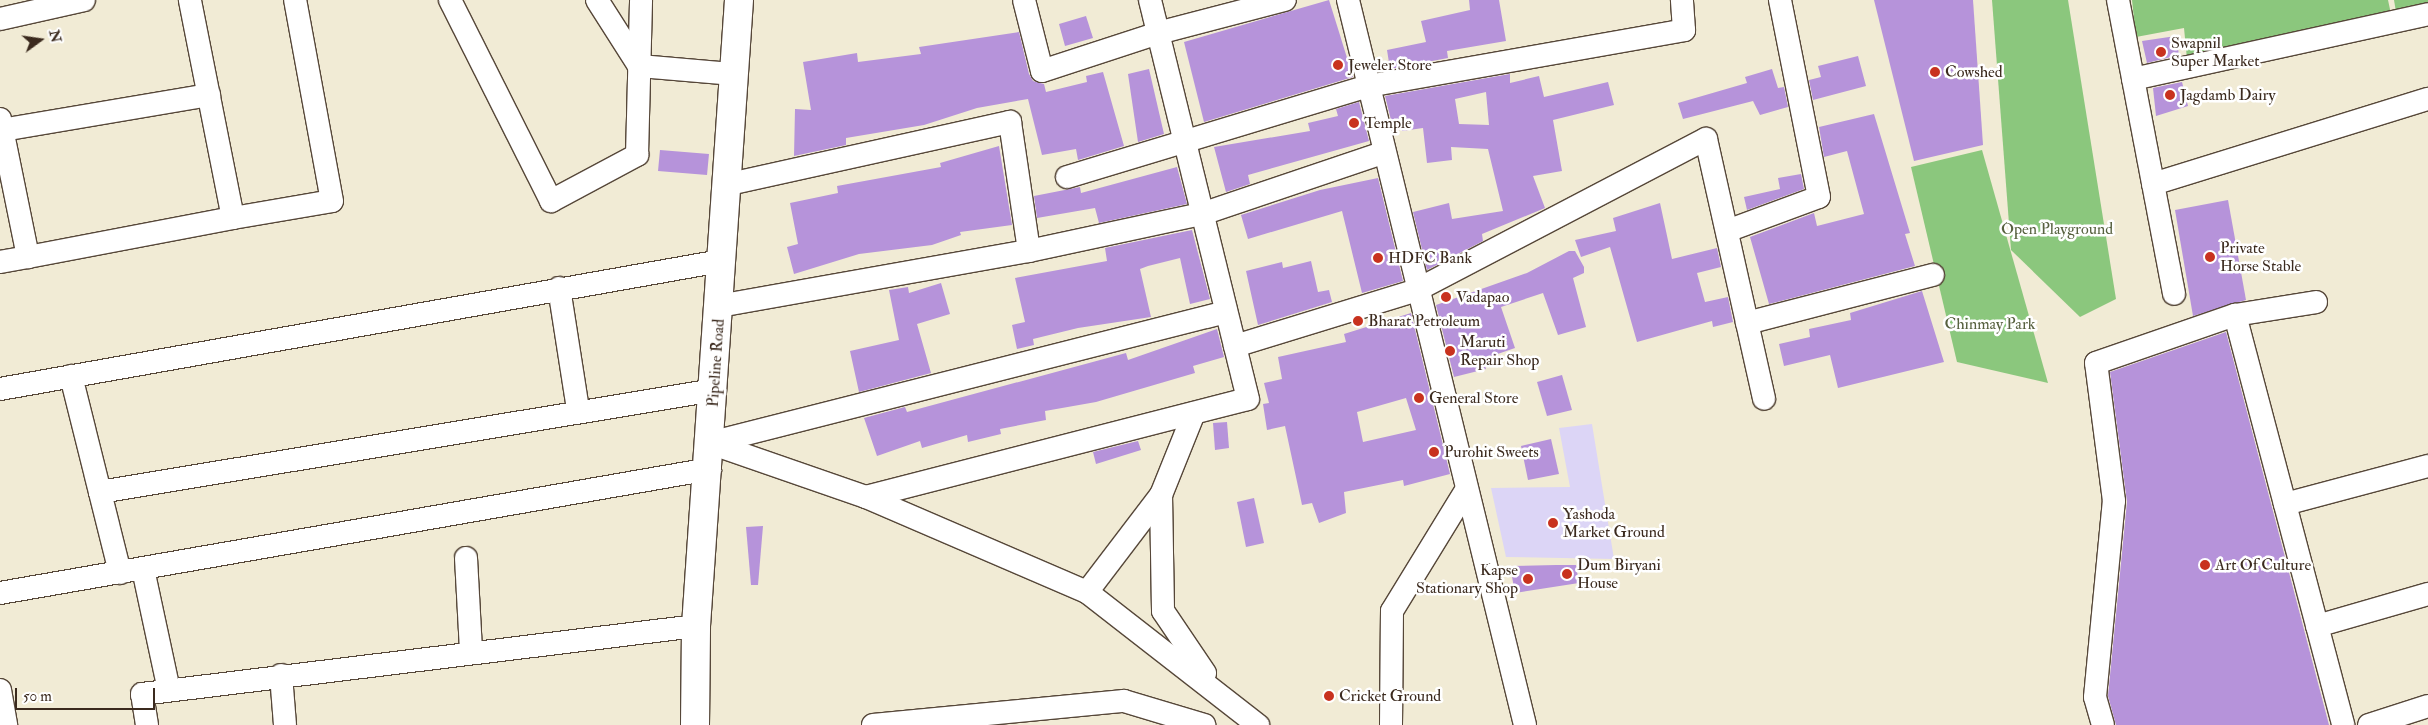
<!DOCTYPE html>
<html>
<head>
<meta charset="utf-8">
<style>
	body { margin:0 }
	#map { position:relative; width:2428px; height:725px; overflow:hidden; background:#f1ebd5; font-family:"IM FELL Double Pica",serif }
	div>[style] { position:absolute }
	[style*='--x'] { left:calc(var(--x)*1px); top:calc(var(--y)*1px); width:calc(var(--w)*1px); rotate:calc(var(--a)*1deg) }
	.built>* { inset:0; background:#dcd5f6 }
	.green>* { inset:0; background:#8bc77d }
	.building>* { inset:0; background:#b693da }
	.roads { filter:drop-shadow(1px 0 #564739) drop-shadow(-1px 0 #564739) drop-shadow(0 1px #564739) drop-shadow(0 -1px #564739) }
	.minor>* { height:22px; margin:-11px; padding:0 11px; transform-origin:11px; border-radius:11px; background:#fff }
	.secondary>* { height:28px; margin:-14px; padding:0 14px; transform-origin:14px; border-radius:14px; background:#fff }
	.dots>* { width:14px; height:14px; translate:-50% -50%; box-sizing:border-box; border:2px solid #fff; border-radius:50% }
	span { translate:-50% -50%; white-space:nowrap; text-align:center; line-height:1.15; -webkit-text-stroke:5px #fff; paint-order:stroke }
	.poi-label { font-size:16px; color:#3b2a1e }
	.left { translate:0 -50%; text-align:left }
	.right { translate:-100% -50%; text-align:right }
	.park-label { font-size:16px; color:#57613f }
	.street-label { font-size:16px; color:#3b2a1e }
	.north { position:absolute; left:15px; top:15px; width:50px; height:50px; -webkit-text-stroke:4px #fff; paint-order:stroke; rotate:76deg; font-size:14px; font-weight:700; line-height:20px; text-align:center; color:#3b2a1e }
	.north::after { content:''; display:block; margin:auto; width:18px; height:22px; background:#3b2a1e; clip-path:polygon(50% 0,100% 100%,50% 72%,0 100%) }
	.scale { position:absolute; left:15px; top:688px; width:140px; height:22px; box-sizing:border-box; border:2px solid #3b2a1e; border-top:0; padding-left:6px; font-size:15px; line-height:18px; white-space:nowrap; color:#3b2a1e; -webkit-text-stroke:4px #fff; paint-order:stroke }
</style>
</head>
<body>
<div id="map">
	<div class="built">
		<i style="clip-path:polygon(1592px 424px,1614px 559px,1506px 557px,1491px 488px,1570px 487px,1559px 428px)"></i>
	</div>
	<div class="green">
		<i style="clip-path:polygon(1992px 0,2068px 0,2116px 299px,2080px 317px,2011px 250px)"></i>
		<i style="clip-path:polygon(2132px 0,2388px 0,2391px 14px,2187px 59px,2184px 28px,2136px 37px)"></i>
		<i style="clip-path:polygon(2394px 0,2428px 0,2428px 3px,2396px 12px)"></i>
		<i style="clip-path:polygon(1982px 150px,2048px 383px,1957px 362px,1911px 167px)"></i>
	</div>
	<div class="building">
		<i style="clip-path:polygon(1329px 0,1353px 77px,1204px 122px,1184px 42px)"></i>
		<i style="clip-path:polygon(1469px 0,1499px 0,1506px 41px,1447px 51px,1448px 58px,1390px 69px,1387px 50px,1426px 42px,1421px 21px,1470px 10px)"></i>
		<i style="clip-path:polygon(1874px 0,1973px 0,1983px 145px,1914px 161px)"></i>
		<i style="clip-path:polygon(1086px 16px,1093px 38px,1065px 46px,1059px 24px)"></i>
		<i style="clip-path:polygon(1019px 32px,1029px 74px,1033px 81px,1044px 84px,1046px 92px,1087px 82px,1086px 76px,1103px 72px,1124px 146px,1078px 160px,1076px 149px,1042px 155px,1028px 99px,977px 108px,924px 125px,846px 138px,846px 145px,794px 156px,795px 109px,811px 110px,803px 62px,857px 53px,858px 62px,921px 54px,919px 47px)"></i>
		<i style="clip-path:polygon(2176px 36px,2179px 55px,2147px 63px,2142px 41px)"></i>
		<i style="clip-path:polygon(1858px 56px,1866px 86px,1813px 100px,1809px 80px,1821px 77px,1818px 66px)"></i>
		<i style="clip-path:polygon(1149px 69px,1164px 134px,1138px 142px,1128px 74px)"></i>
		<i style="clip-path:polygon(1772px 69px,1778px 88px,1784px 87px,1788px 107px,1760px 115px,1753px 101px,1683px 119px,1678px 103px,1747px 83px,1745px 77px)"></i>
		<i style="clip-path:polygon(evenodd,1510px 74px,1510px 83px,1539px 76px,1544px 97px,1608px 82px,1614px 105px,1553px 120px,1562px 171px,1533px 176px,1545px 208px,1482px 234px,1483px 241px,1427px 270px,1413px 212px,1449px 203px,1452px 219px,1503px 211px,1488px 149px,1451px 147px,1452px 160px,1427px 163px,1423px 128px,1402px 131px,1401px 123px,1392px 124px,1385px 96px,1510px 74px,1486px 92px,1489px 125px,1459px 124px,1455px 99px,1486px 92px)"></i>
		<i style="clip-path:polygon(2182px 82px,2188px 106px,2156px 116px,2153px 88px)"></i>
		<i style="clip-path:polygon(1359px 102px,1369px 141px,1248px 175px,1250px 184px,1226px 192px,1214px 147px,1310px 131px,1308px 123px,1338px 116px,1336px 109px)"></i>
		<i style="clip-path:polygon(1874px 114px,1910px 233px,1905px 234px,1915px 266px,1769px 304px,1750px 237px,1814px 213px,1817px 226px,1864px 214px,1847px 151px,1824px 157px,1819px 127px)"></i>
		<i style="clip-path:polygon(999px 146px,1012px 225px,960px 232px,961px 235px,932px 245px,859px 254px,794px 274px,787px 247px,798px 244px,790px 203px,838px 193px,837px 186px,941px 167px,940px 163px)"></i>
		<i style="clip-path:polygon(660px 150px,709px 154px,707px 175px,658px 171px)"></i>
		<i style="clip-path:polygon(1177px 167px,1187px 204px,1099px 223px,1095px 208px,1037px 218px,1034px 196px,1080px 187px,1081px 193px)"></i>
		<i style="clip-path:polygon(1801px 174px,1804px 189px,1747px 210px,1744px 197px,1780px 189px,1778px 178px)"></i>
		<i style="clip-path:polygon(1378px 178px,1403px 281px,1362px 293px,1342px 211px,1248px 239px,1241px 215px,1320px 190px)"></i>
		<i style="clip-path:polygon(2228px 200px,2246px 300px,2193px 316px,2175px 210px)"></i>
		<i style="clip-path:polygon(1660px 203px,1672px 259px,1717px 248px,1721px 267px,1697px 273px,1705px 302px,1728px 297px,1733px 322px,1713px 327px,1712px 321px,1637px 342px,1610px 247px,1581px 257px,1575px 240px,1616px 231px,1613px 218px)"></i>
		<i style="clip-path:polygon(1192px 230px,1210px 299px,1190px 304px,1180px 258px,1148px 266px,1140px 269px,1151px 317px,1078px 328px,1033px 339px,1034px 345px,1017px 349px,1012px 325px,1025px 322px,1015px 278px,1107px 261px,1105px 248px)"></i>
		<i style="clip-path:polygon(1569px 251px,1575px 251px,1584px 267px,1584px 273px,1573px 278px,1586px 327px,1558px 335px,1543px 293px,1501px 307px,1515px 348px,1483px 359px,1486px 369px,1454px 377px,1436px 305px,1527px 273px)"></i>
		<i style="clip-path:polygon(1311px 261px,1318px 292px,1329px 290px,1332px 302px,1258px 325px,1246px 271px,1282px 262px,1283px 268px)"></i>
		<i style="clip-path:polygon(941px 283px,950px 314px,917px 324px,931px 373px,859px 392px,850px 351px,899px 340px,889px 290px,908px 287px,909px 293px)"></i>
		<i style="clip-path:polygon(1922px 291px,1944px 362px,1838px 388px,1830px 355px,1784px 366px,1779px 344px,1810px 337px,1809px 329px,1851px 320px,1850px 313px)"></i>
		<i style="clip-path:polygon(evenodd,1411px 313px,1450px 474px,1404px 486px,1403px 480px,1344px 492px,1346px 513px,1319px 523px,1312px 503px,1302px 505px,1285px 426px,1267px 430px,1263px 404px,1269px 403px,1264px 383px,1282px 379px,1278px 357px,1346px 342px,1344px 334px,1411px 313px,1406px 398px,1416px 430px,1363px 442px,1357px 412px,1406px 398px)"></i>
		<i style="clip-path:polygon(1217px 329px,1224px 357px,1193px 366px,1195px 373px,1096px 402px,1045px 411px,1046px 420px,1000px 429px,1001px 434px,968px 442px,967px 435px,922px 448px,920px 441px,877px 456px,864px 418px,905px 407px,907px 412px,1126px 353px,1128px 360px)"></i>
		<i style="clip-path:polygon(2226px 332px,2329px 725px,2116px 725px,2108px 696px,2127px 502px,2110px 372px)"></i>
		<i style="clip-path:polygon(1562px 375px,1572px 410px,1547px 416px,1537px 382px)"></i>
		<i style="clip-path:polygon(1227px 422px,1229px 448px,1215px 450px,1213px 423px)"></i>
		<i style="clip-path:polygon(1551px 439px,1559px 474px,1528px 480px,1521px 446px)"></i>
		<i style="clip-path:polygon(1138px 441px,1141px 450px,1096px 464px,1093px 452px)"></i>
		<i style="clip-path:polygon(1254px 498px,1264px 543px,1246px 547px,1237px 502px)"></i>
		<i style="clip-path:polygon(763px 526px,758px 585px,751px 585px,746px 527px)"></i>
		<i style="clip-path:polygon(1556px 565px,1576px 565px,1579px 583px,1515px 593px,1510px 566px)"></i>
	</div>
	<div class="roads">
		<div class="minor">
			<i style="--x:450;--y:0;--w:225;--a:63.3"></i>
			<i style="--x:551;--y:201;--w:98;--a:-28.1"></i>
			<i style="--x:637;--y:155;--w:155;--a:-88.5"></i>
			<i style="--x:597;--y:0;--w:78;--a:57.5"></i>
			<i style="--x:639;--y:66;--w:93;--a:4.9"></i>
			<i style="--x:1024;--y:0;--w:73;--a:75.8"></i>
			<i style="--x:1042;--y:71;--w:122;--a:-18.1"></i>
			<i style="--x:1158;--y:33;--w:131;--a:-14.6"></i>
			<i style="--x:1348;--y:0;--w:746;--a:76.28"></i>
			<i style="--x:2118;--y:0;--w:299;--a:79.2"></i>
			<i style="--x:0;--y:19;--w:86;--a:-12.7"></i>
			<i style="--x:2133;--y:79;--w:302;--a:-12.4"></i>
			<i style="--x:0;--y:119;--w:141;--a:78.5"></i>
			<i style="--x:28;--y:257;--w:28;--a:170"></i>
			<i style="--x:2;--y:130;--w:210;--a:-9.6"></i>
			<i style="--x:1067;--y:177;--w:314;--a:-16.8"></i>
			<i style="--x:1368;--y:86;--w:321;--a:-10"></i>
			<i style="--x:1684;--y:30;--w:30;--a:-94"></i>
			<i style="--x:2153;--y:184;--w:288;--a:-17.2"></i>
			<i style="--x:725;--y:185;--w:292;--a:-12.5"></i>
			<i style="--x:1010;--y:122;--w:130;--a:81.6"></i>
			<i style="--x:1029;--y:251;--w:177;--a:-12.1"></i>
			<i style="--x:1202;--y:214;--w:190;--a:-18.7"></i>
			<i style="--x:233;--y:218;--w:100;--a:-9.7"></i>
			<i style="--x:332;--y:201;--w:204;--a:-100.4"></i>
			<i style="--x:1727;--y:231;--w:98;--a:-20.3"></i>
			<i style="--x:1819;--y:197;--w:201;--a:-101.2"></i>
			<i style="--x:28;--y:257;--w:209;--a:-10.8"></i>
			<i style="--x:233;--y:218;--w:222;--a:-101.2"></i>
			<i style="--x:559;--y:288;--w:122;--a:81.1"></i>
			<i style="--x:719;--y:306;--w:315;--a:-10.1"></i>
			<i style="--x:2235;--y:315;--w:424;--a:75.2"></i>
			<i style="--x:1747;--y:323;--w:192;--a:-14.5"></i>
			<i style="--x:1235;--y:346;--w:190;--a:-17.1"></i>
			<i style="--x:1417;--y:290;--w:326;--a:-27.6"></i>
			<i style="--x:1706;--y:139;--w:266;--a:77.4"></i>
			<i style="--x:71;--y:376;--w:203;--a:76"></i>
			<i style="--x:0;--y:389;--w:732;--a:-10.07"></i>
			<i style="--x:1194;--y:413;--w:88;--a:111.9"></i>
			<i style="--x:1161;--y:495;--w:116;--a:89"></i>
			<i style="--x:1163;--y:611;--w:75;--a:55.9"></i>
			<i style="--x:710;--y:443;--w:165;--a:19.1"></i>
			<i style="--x:866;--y:497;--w:241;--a:23.3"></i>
			<i style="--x:1087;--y:592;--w:217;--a:37.9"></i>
			<i style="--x:710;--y:443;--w:532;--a:-14.25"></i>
			<i style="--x:100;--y:492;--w:622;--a:-9.43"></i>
			<i style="--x:866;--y:497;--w:394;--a:-14.4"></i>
			<i style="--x:1248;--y:399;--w:411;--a:-103.8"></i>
			<i style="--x:2285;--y:504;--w:148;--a:-14.9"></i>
			<i style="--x:466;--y:558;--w:92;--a:86.9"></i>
			<i style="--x:143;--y:569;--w:124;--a:77.9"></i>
			<i style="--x:1087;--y:592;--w:122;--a:-52.7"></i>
			<i style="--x:0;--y:593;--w:721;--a:-9.91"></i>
			<i style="--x:2317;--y:626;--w:116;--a:-16.1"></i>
			<i style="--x:281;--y:675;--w:50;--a:85.4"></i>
			<i style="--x:0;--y:690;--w:36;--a:80"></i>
			<i style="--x:147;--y:725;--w:31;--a:-99"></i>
			<i style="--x:142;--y:694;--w:558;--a:-7"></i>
			<i style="--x:873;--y:725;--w:252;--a:-5.5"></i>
			<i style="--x:1124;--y:701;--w:84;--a:16.7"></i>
			<i style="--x:1391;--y:725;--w:114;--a:-89.5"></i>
			<i style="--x:1392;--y:611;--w:140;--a:-58.5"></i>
			<i style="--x:2103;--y:725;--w:29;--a:-106"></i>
			<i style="--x:2095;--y:697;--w:197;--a:-84.5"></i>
			<i style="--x:2114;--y:501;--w:139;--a:-97.4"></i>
			<i style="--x:2096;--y:363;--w:147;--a:-19.1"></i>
			<i style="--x:2235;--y:315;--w:82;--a:-9.1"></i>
			<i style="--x:2369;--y:725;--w:62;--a:-17.9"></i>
		</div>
		<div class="secondary">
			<i style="--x:695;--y:725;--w:99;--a:-89.4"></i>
			<i style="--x:696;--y:626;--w:627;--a:-86.07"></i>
		</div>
	</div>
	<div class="dots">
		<i style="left:2161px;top:52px;background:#c8321e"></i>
		<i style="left:1338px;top:65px;background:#c8321e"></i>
		<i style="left:1935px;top:72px;background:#c8321e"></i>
		<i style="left:2170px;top:95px;background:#c8321e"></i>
		<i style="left:1354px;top:123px;background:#c8321e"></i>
		<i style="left:2210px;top:257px;background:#c8321e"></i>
		<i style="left:1378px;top:258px;background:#c8321e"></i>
		<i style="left:1446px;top:297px;background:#c8321e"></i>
		<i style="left:1358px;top:321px;background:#c8321e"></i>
		<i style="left:1450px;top:351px;background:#c8321e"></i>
		<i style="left:1419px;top:398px;background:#c8321e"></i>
		<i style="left:1434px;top:452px;background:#c8321e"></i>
		<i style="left:1553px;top:523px;background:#c8321e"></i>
		<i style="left:2205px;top:565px;background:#c8321e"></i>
		<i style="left:1567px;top:574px;background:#c8321e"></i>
		<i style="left:1528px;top:579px;background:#c8321e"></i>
		<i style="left:1329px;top:696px;background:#c8321e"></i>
	</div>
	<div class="poi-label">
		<span class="left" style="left:2171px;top:52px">Swapnil<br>Super Market</span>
		<span class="left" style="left:1348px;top:65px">Jeweler Store</span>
		<span class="left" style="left:1945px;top:72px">Cowshed</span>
		<span class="left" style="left:2180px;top:95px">Jagdamb Dairy</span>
		<span class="left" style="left:1364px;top:123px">Temple</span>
		<span class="left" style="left:2220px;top:257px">Private<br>Horse Stable</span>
		<span class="left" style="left:1388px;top:258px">HDFC Bank</span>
		<span class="left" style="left:1456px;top:297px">Vadapao</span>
		<span class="left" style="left:1368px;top:321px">Bharat Petroleum</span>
		<span class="left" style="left:1460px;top:351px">Maruti<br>Repair Shop</span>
		<span class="left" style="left:1429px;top:398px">General Store</span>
		<span class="left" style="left:1444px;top:452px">Purohit Sweets</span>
		<span class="left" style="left:1563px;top:523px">Yashoda<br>Market Ground</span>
		<span class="left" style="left:1577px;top:574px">Dum Biryani<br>House</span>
		<span class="left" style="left:2215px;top:565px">Art Of Culture</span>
		<span class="right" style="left:1518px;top:579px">Kapse<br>Stationary Shop</span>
		<span class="left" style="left:1339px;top:696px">Cricket Ground</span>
	</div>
	<div class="park-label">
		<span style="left:2057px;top:229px">Open Playground</span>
		<span style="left:1990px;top:324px">Chinmay Park</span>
	</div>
	<div class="street-label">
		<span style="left:716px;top:363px;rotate:-86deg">Pipeline Road</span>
	</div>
	<div class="north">N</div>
	<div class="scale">50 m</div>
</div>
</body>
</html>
